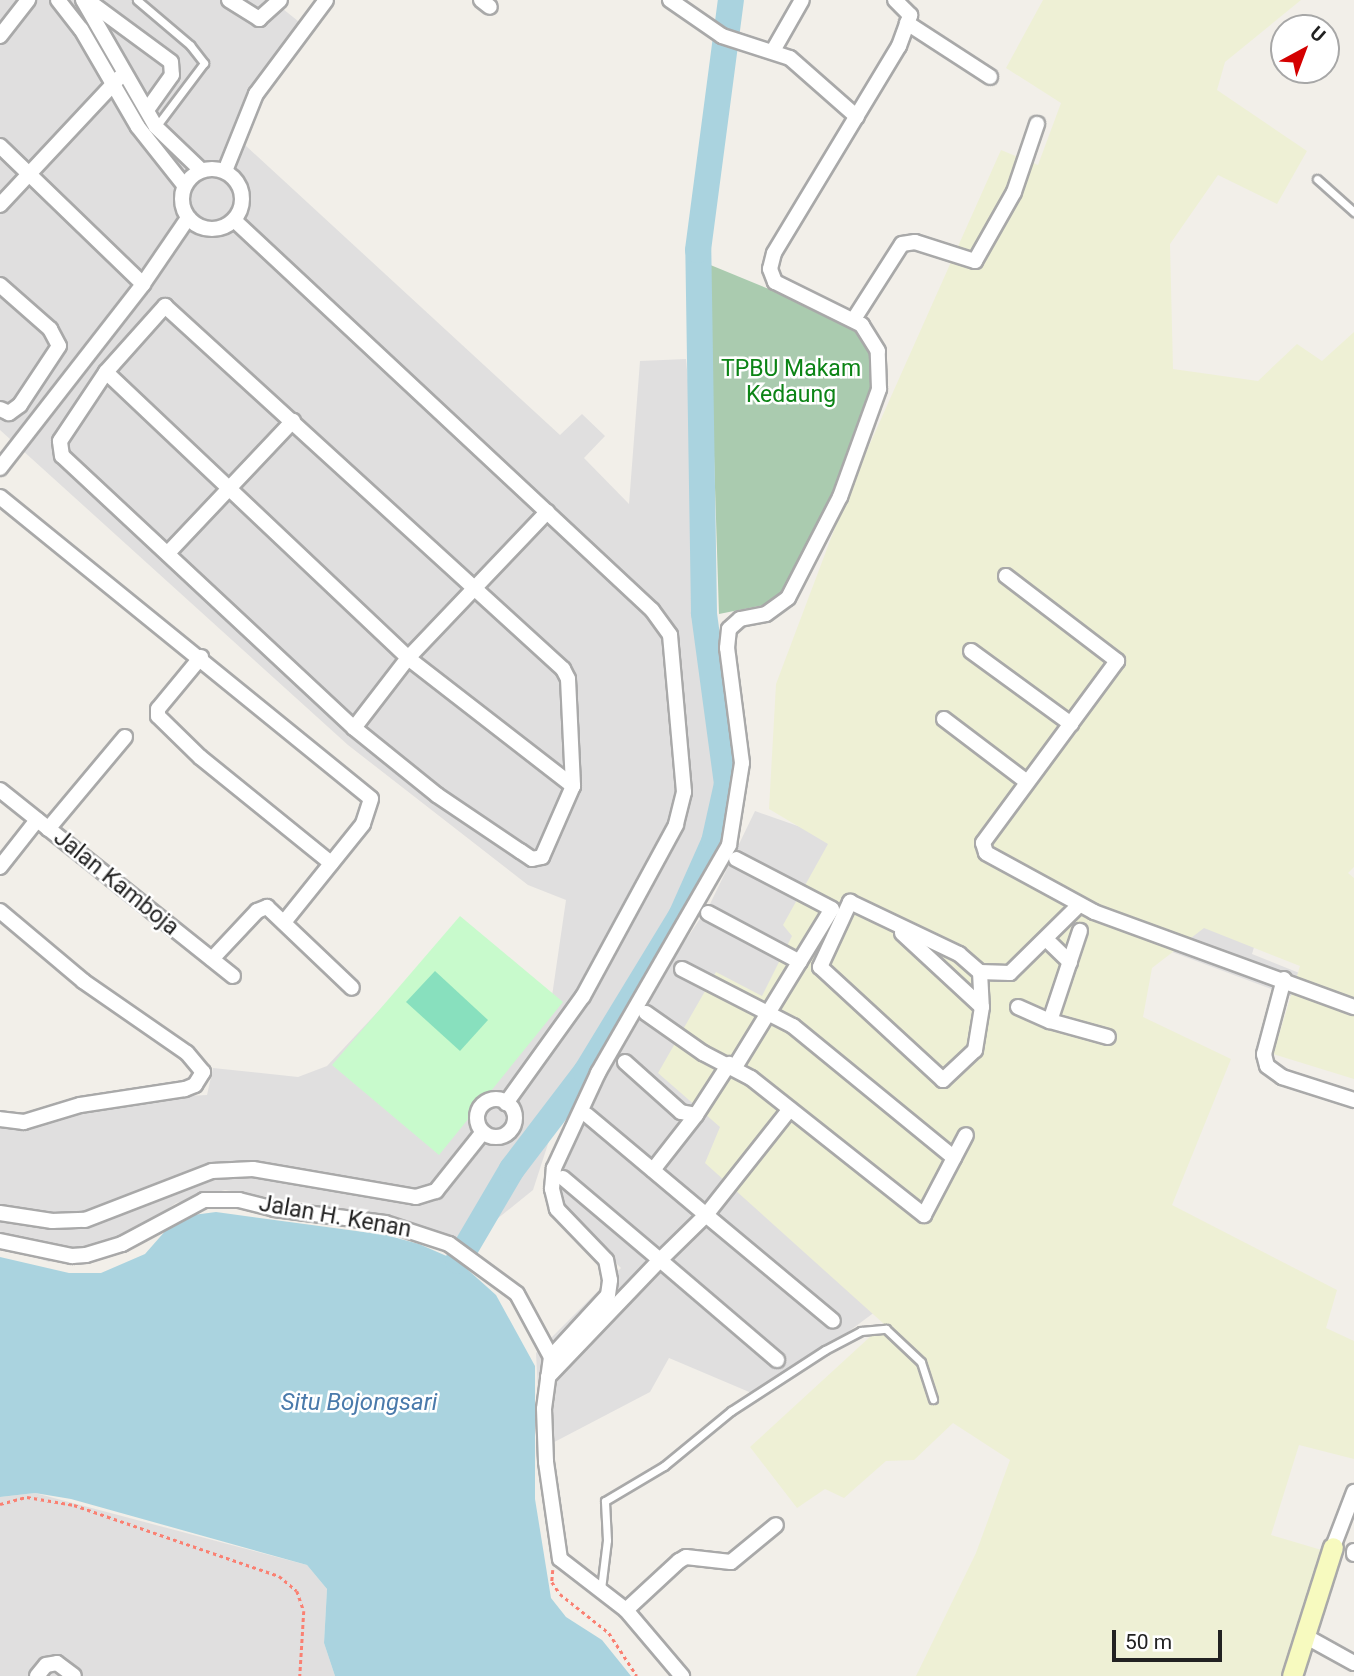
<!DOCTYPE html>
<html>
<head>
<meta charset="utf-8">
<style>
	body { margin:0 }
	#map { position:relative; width:1354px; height:1676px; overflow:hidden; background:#f2efe9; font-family:Roboto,sans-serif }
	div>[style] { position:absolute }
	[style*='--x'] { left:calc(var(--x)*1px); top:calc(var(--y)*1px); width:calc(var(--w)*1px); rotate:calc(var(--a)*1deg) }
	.residential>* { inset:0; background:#e0dfdf }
	.farmland>* { inset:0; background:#eef0d5 }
	.cemetery>* { inset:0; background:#aacbaf }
	.park>* { inset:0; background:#c8facc }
	.pitch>* { inset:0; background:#88e0be }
	.water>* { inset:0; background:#aad3df }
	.river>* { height:26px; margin:-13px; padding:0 13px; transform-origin:13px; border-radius:13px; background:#aad3df }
	.path>* { height:2.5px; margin-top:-1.25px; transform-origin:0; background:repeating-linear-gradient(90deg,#fa8072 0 3.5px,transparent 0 7px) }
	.roads { filter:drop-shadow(2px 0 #a9a9a9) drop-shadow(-2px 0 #a9a9a9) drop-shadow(0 2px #a9a9a9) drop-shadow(0 -2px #a9a9a9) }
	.lane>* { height:7px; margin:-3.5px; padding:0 3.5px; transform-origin:3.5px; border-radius:3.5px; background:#fff }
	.street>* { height:14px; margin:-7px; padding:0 7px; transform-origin:7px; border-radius:7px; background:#fff }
	.street>.ring { margin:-7px; padding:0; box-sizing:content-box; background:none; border:14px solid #fff; border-radius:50% }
	.secondary>* { height:19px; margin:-9.5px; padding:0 9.5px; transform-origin:9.5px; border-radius:9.5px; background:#f7fabf }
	span { translate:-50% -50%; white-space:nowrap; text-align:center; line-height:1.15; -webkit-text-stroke:5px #fff; paint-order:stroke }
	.park-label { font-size:23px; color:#0c8416 }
	.street-label { font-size:23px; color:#222 }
	.water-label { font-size:24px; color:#4a7aab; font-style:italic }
	.north { position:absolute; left:1270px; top:14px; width:70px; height:70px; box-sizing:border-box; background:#fff; border:2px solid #a7a7a7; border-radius:50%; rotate:41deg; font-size:19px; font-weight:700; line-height:28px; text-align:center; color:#222 }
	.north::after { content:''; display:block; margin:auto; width:24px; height:32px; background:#d40000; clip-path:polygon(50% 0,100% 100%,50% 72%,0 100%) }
	.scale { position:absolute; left:1112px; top:1630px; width:110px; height:32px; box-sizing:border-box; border:4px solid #222; border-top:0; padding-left:9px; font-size:21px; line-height:24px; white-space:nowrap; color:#222; -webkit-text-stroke:5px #fff; paint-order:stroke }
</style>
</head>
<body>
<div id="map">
	<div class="residential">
		<i style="clip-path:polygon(0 0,272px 0,309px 30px,259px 97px,245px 145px,560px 435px,582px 414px,605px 436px,584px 458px,629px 504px,640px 361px,686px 359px,728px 817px,561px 1104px,533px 1190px,455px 1253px,389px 1217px,225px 1190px,176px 1203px,112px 1248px,49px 1262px,0 1245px,0 1122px,129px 1099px,207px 1095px,213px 1068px,298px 1077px,327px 1066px,462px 922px,552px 996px,566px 900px,528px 885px,348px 745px,0 430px)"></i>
		<i style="clip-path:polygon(755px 811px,918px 868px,1282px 855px,1252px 954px,1354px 995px,1354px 1020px,1156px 946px,935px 1267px,761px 1397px,669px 1358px,650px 1392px,541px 1449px,536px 1353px,621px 1268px,550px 1197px,581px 1107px,635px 1015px,710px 904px)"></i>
		<i style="clip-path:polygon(35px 1493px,307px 1565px,327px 1589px,324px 1643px,335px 1676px,0 1676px,0 1497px)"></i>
	</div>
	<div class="farmland">
		<i style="clip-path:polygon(1043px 0,1301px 0,1225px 62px,1217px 90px,1307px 151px,1277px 204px,1218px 175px,1170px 244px,1173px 369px,1258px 381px,1297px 344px,1322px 361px,1354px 332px,1354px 867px,1348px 873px,1354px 878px,1354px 1079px,1273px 1054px,1300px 966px,1204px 928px,1152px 968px,1143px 1017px,1231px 1059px,1172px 1205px,1337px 1290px,1326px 1328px,1354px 1341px,1354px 1459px,1299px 1445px,1271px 1535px,1335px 1554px,1297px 1676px,916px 1676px,976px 1553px,1010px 1460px,953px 1423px,914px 1460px,886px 1461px,844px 1498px,825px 1489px,797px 1508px,750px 1447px,884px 1324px,705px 1163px,720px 1127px,658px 1073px,716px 972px,762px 996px,792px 936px,783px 925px,828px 844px,769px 809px,776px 684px,848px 493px,1001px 150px,1038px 165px,1061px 103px,1006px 68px)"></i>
	</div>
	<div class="cemetery">
		<i style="clip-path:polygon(708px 264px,852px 323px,876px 363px,873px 387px,830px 505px,799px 571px,780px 595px,764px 605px,719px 614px)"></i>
	</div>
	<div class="park">
		<i style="clip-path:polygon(460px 916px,563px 1002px,439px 1155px,332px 1065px)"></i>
	</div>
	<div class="pitch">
		<i style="clip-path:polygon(435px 971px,488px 1020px,460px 1051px,406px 1002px)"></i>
	</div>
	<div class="water">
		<i style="clip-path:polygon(216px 1212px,386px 1235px,419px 1244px,458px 1261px,496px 1295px,535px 1366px,535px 1499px,551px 1598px,566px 1617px,602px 1640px,631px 1676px,335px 1676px,324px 1643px,327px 1589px,307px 1565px,71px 1499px,35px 1493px,0 1497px,0 1257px,69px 1273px,101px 1273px,145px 1254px,167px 1229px,193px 1215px)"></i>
	</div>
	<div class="river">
		<i style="--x:458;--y:1261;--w:107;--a:-59.6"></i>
		<i style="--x:512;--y:1169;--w:122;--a:-52.7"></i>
		<i style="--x:586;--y:1072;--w:183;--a:-58.7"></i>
		<i style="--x:681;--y:916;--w:81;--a:-66"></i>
		<i style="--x:714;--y:842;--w:59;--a:-77.4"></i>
		<i style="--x:727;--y:784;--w:173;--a:-97.7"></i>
		<i style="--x:704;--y:613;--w:363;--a:-90.9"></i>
		<i style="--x:698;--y:250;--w:252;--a:-82.5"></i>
	</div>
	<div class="path">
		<i style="--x:0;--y:1504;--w:28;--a:-15"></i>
		<i style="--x:27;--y:1497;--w:48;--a:9.7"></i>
		<i style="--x:74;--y:1505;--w:217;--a:19.1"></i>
		<i style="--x:279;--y:1576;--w:23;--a:40"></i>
		<i style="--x:297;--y:1591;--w:21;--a:71"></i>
		<i style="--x:304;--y:1611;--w:65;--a:93.5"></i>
		<i style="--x:553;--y:1570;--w:12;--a:95"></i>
		<i style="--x:552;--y:1582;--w:14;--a:56"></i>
		<i style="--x:560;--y:1594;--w:63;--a:38.5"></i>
		<i style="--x:609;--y:1633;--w:51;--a:56.9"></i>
	</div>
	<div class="roads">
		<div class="lane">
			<i style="--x:137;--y:0;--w:70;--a:40.3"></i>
			<i style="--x:190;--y:45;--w:23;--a:52"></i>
			<i style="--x:204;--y:63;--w:80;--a:126.9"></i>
			<i style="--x:1317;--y:179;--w:50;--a:41.7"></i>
			<i style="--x:601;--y:1589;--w:49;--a:-83"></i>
			<i style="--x:607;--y:1540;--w:39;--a:-93"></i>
			<i style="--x:605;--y:1501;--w:69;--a:-30.7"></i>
			<i style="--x:664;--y:1466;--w:87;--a:-39.4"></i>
			<i style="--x:731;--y:1411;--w:112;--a:-33"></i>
			<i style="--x:825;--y:1350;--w:41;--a:-27.8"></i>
			<i style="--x:861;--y:1331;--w:25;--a:-5"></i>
			<i style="--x:886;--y:1329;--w:48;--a:43.3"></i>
			<i style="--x:921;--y:1362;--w:39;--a:72"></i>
		</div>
		<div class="street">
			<i style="--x:58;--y:0;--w:37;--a:52"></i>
			<i style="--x:81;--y:29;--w:113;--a:59.8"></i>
			<i style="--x:138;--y:127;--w:74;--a:51.6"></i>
			<i style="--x:83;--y:0;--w:146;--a:60.1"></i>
			<i style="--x:156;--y:127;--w:62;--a:43.7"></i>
			<i style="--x:87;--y:0;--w:104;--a:36.4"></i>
			<i style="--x:171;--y:62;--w:13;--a:86"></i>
			<i style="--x:172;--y:75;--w:43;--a:125.5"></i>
			<i style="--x:229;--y:0;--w:36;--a:32"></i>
			<i style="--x:259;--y:19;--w:28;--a:-42"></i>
			<i style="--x:481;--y:0;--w:11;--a:38"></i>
			<i style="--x:670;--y:0;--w:63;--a:34.7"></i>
			<i style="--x:722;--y:36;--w:71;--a:17.9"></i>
			<i style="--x:790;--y:58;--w:89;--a:41.4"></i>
			<i style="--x:907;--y:23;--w:99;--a:33"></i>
			<i style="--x:0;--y:36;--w:46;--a:-52.1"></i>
			<i style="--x:774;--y:49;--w:56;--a:-60.3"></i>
			<i style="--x:0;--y:146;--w:199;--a:44"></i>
			<i class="ring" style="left:182px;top:169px;width:46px;height:46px"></i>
			<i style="--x:225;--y:171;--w:83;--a:-68.1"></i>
			<i style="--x:256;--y:94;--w:117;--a:-53.3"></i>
			<i style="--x:0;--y:205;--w:174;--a:-46.9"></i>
			<i style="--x:234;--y:220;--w:572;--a:43.02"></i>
			<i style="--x:652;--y:610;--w:31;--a:54"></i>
			<i style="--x:670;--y:635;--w:158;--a:84.9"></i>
			<i style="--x:684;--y:792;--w:34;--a:104"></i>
			<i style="--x:676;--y:825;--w:195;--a:118.5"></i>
			<i style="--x:583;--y:996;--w:132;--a:125.7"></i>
			<i style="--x:0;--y:285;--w:67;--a:41.3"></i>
			<i style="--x:50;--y:329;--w:19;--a:62"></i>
			<i style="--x:59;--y:346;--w:71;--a:123.5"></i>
			<i style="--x:20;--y:405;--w:14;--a:144"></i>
			<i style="--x:9;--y:413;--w:10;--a:-156"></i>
			<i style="--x:165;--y:306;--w:539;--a:42.37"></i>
			<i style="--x:563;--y:669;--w:11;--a:63"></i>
			<i style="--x:568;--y:679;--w:107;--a:87.3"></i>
			<i style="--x:573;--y:786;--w:77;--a:113.6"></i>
			<i style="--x:542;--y:857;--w:10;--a:169"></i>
			<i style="--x:532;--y:859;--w:14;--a:-146"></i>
			<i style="--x:520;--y:851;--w:100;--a:-146"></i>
			<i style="--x:437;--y:795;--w:107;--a:-141.1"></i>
			<i style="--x:354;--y:728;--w:399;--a:-137"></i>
			<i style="--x:62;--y:456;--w:15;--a:-98"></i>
			<i style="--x:60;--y:441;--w:83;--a:-56.3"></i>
			<i style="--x:106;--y:372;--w:89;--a:-48.2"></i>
			<i style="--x:854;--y:319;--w:89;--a:-57.4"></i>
			<i style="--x:902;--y:244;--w:13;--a:-9"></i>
			<i style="--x:915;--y:242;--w:63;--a:17.6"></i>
			<i style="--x:975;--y:261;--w:79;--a:-60.5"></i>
			<i style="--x:1014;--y:192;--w:72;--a:-71.3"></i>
			<i style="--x:106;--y:372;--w:416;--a:43.4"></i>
			<i style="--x:408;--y:658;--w:209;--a:37.8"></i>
			<i style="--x:0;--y:468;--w:233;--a:-52.1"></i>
			<i style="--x:143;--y:284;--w:80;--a:-55.7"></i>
			<i style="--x:0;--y:497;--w:478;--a:39.1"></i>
			<i style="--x:371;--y:799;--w:26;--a:108"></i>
			<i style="--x:363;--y:824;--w:124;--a:128.8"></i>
			<i style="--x:168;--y:553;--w:182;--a:-46.6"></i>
			<i style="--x:1006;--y:576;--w:140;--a:37.4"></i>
			<i style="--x:1117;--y:661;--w:226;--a:126.4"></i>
			<i style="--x:983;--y:843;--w:10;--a:73"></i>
			<i style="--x:986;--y:853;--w:123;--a:28.6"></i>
			<i style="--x:1094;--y:912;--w:277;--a:20.1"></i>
			<i style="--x:971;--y:651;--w:124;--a:36.1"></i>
			<i style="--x:201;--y:657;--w:67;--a:129.6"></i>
			<i style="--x:158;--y:709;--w:7;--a:90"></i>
			<i style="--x:158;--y:716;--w:59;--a:44.3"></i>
			<i style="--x:200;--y:757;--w:169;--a:39"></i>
			<i style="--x:944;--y:719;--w:104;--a:37.2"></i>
			<i style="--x:354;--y:728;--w:88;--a:-52.4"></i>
			<i style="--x:408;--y:658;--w:202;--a:-46.4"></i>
			<i style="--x:0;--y:790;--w:298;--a:38.6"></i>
			<i style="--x:48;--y:829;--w:120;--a:-50.1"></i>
			<i style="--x:0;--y:867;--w:60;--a:-51.8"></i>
			<i style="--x:0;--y:911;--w:109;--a:40.1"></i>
			<i style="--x:83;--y:981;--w:126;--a:34.7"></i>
			<i style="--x:187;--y:1053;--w:25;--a:50"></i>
			<i style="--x:203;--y:1072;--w:15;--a:122"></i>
			<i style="--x:195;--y:1085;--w:11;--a:158"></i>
			<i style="--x:185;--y:1089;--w:106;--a:171.3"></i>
			<i style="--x:80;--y:1105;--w:59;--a:163.1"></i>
			<i style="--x:24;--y:1122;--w:24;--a:-173"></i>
			<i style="--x:708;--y:913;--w:104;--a:28"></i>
			<i style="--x:902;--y:933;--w:109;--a:42.8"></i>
			<i style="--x:1047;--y:940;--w:32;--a:44"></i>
			<i style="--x:212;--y:959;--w:66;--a:-46.8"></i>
			<i style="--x:257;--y:911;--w:11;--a:-22"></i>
			<i style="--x:267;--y:907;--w:117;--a:43.6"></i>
			<i style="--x:682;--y:969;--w:125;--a:27.2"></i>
			<i style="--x:793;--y:1026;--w:208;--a:39.3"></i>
			<i style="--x:980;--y:972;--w:35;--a:87"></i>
			<i style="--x:982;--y:1007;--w:44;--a:99.2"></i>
			<i style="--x:975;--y:1050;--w:44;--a:136.8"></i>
			<i style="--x:943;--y:1080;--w:167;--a:-137.4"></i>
			<i style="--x:820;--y:967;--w:72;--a:-65.2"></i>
			<i style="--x:850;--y:902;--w:121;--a:25.5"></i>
			<i style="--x:959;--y:954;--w:28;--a:41"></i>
			<i style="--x:980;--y:972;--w:30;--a:2"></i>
			<i style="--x:1010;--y:973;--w:97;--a:-44.6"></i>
			<i style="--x:1284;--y:979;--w:78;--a:104.9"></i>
			<i style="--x:1264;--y:1054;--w:12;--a:76"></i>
			<i style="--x:1267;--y:1066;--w:19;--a:36"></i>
			<i style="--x:1282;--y:1077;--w:76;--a:17.7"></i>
			<i style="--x:1018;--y:1007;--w:35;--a:24"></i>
			<i style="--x:1050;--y:1021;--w:60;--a:15.4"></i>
			<i style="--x:646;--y:1013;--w:70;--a:35.1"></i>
			<i style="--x:703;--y:1053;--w:54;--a:27.5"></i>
			<i style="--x:751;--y:1078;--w:221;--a:38.4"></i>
			<i style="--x:924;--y:1215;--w:90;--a:-62.3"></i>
			<i style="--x:1050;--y:1021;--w:95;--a:-71.6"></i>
			<i style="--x:625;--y:1062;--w:75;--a:41.8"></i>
			<i style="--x:681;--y:1112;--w:15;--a:11"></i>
			<i style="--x:696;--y:1115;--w:61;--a:-57.1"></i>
			<i style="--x:735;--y:1067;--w:185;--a:-58.5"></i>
			<i style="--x:832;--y:909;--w:108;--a:-152.5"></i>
			<i class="ring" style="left:477px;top:1099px;width:24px;height:24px"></i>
			<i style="--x:587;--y:1115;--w:155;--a:40"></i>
			<i style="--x:706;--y:1215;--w:135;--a:-51.6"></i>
			<i style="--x:653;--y:1170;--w:70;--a:-52"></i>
			<i style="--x:563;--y:1178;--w:127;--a:40.2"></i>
			<i style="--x:660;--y:1260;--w:64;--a:-44.4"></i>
			<i style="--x:706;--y:1215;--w:165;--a:39.8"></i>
			<i style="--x:0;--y:1213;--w:53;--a:8.7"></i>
			<i style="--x:52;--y:1221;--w:33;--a:-2"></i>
			<i style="--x:85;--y:1220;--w:136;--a:-21.1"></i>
			<i style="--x:212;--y:1171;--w:41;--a:-2.8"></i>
			<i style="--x:253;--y:1169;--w:165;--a:9.7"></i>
			<i style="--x:416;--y:1197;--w:21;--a:-17"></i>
			<i style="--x:436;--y:1191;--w:75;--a:-51.5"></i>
			<i style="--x:0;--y:1241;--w:74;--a:11.8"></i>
			<i style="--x:72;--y:1256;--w:14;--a:-4"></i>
			<i style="--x:86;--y:1255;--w:38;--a:-17"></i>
			<i style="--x:122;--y:1244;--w:93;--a:-28.2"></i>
			<i style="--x:204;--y:1200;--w:35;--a:0"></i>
			<i style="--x:239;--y:1200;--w:36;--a:14"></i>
			<i style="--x:274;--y:1209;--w:112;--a:7.2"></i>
			<i style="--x:385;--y:1223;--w:67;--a:18.2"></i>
			<i style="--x:449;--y:1244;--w:84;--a:36.3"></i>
			<i style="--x:517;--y:1294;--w:72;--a:61.6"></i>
			<i style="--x:551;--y:1357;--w:52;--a:97.7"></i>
			<i style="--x:544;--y:1409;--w:53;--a:87.8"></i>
			<i style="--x:546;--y:1462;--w:98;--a:81.8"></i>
			<i style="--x:560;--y:1559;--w:83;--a:37.7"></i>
			<i style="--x:626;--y:1610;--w:87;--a:49.7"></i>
			<i style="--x:551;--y:1357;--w:84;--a:-47.4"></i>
			<i style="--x:608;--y:1295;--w:15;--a:-82"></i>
			<i style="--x:610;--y:1280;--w:20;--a:-101"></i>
			<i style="--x:606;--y:1260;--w:71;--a:-133.9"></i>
			<i style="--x:557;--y:1209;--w:21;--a:-104"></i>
			<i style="--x:552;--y:1189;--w:21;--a:-85"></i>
			<i style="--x:554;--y:1168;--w:105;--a:-65.1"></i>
			<i style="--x:598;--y:1073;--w:263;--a:-60.1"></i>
			<i style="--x:729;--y:845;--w:83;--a:-81"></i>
			<i style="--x:742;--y:763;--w:116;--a:-97.4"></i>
			<i style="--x:727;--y:648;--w:19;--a:-84"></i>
			<i style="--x:729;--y:629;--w:15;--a:-42"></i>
			<i style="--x:740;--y:619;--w:26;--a:-11"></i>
			<i style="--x:766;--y:614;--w:27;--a:-36"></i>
			<i style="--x:788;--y:598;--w:114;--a:-62.8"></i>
			<i style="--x:840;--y:497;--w:115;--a:-70.1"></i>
			<i style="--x:879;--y:389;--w:38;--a:-92"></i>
			<i style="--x:878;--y:351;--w:31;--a:-122"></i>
			<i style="--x:862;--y:325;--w:97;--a:-153.7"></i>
			<i style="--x:775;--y:282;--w:14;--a:-111"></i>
			<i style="--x:770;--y:269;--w:16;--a:-76"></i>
			<i style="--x:774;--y:253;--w:242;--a:-58.9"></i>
			<i style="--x:899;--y:46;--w:33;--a:-70"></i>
			<i style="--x:910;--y:15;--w:21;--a:-135"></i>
			<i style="--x:548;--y:1377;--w:162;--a:-46.3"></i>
			<i style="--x:660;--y:1260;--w:154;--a:40.5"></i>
			<i style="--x:1333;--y:1547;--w:59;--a:-69.1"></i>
			<i style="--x:1354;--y:1551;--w:3;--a:90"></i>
			<i style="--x:626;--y:1610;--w:72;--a:-42.8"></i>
			<i style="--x:679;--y:1561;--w:8;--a:-30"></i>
			<i style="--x:686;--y:1557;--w:45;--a:6.3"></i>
			<i style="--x:731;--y:1562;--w:58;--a:-39.4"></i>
			<i style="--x:1305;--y:1636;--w:56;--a:28.9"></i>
			<i style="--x:37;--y:1676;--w:14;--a:-51"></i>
			<i style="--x:46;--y:1665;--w:11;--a:-10"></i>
			<i style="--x:57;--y:1663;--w:21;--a:37"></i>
		</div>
		<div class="secondary">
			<i style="--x:1292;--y:1676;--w:135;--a:-72.4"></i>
		</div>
	</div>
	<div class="park-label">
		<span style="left:791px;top:382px">TPBU Makam<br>Kedaung</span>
	</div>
	<div class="street-label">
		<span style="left:116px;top:883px;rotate:39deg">Jalan Kamboja</span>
		<span style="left:335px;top:1217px;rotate:10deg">Jalan H. Kenan</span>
	</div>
	<div class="water-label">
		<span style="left:359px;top:1403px">Situ Bojongsari</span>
	</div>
	<div class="north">U</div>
	<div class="scale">50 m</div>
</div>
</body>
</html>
